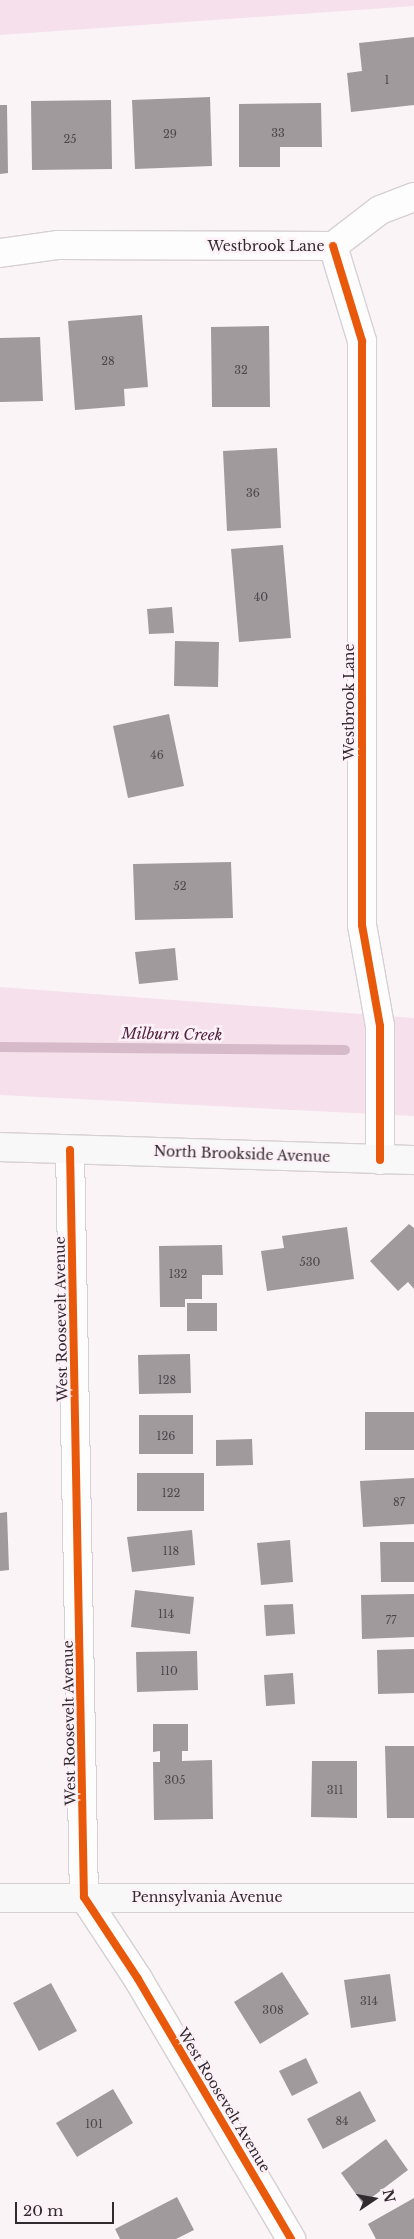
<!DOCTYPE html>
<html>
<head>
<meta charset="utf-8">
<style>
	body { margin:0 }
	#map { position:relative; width:414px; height:2239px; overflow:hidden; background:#faf4f7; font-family:"Libre Baskerville",serif }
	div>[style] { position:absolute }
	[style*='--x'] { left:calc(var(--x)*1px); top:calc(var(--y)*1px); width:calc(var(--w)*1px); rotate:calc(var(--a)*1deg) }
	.green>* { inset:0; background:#f5e0eb }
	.stream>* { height:10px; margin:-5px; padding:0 5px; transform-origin:5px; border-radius:5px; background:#d6baca }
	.building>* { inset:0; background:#a09a9d }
	.roads { filter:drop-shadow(1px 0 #d6d0d3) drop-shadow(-1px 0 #d6d0d3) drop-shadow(0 1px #d6d0d3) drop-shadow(0 -1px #d6d0d3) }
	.street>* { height:28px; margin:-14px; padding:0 14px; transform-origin:14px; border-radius:14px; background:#fefdfe }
	.secondary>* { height:28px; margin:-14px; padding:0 14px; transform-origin:14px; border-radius:14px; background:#f7f8f7 }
	.cycleway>* { height:8px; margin:-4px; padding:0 4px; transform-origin:4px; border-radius:4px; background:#e8590c }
	span { translate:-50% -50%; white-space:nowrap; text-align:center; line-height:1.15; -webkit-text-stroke:5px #fdf1f8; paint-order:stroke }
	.number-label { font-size:11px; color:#4d464a }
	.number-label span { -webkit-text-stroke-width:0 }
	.street-label { font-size:14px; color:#312a2e }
	.water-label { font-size:15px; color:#4e1f3e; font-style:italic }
	.north { position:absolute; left:349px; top:2174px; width:50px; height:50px; -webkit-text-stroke:4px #fdf1f8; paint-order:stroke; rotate:78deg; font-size:14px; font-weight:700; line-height:20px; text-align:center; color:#312a2e }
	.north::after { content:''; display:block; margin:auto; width:18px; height:22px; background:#312a2e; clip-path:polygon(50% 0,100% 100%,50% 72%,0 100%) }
	.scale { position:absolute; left:15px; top:2202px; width:99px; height:22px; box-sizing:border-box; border:2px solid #312a2e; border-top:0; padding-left:6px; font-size:15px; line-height:18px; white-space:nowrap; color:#312a2e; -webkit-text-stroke:4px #fdf1f8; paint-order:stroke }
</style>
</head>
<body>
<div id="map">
	<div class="green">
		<i style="clip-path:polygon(0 0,414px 0,414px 6px,0 35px)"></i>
		<i style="clip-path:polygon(0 987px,414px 1018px,414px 1116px,0 1095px)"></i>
	</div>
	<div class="stream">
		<i style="--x:0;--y:1047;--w:345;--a:0.5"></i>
	</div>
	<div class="building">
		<i style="clip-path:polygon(414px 37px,414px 105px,351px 112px,347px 73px,362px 71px,359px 43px)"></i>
		<i style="clip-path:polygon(210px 97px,212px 166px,135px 169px,132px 100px)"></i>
		<i style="clip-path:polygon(111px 100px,112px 169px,32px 170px,31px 101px)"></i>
		<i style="clip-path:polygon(321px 103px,322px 147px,280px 147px,280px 167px,239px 167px,239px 104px)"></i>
		<i style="clip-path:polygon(0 105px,7px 105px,8px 173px,0 174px)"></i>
		<i style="clip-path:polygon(142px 315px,148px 387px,124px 389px,125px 406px,75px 410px,68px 321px)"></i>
		<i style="clip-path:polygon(269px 326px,270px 407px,212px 407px,211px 327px)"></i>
		<i style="clip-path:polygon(40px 337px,43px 401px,0 402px,0 338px)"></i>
		<i style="clip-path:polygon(277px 448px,281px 528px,227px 531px,223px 451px)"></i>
		<i style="clip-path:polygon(283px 545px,291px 638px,239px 642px,231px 549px)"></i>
		<i style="clip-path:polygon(172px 607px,174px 633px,149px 634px,147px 609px)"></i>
		<i style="clip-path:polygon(175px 641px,219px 642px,218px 687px,174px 686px)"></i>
		<i style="clip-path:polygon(169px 714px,184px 786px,128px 798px,113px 726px)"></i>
		<i style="clip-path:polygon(231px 862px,233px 918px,135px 920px,133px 864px)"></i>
		<i style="clip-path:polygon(175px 948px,178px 980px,139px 984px,135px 952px)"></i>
		<i style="clip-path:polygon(409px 1224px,414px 1228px,414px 1289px,408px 1282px,398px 1291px,370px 1261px)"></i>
		<i style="clip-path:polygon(347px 1227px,354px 1279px,267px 1291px,261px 1251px,284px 1248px,282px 1236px)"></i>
		<i style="clip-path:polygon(222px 1245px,223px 1275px,202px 1275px,202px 1299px,185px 1299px,185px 1307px,160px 1307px,159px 1246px)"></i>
		<i style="clip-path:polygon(187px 1303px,217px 1303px,217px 1331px,187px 1331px)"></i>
		<i style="clip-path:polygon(190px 1354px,191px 1393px,139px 1394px,138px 1355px)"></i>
		<i style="clip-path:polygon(365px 1412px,414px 1412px,414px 1450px,365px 1450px)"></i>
		<i style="clip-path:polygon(139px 1415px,193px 1415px,193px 1454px,139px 1454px)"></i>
		<i style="clip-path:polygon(252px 1439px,253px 1465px,216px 1466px,216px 1440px)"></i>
		<i style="clip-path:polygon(137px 1473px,204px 1473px,204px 1511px,137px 1511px)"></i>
		<i style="clip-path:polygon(414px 1478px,414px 1524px,363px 1527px,360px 1481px)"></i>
		<i style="clip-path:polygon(7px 1512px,9px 1570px,0 1571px,0 1513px)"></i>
		<i style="clip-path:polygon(192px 1530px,195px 1565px,132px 1572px,127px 1537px)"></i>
		<i style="clip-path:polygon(290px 1540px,293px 1582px,261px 1585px,257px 1543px)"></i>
		<i style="clip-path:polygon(380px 1542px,414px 1542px,414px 1582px,381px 1582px)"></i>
		<i style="clip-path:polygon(135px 1590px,194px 1597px,190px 1634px,131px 1627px)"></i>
		<i style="clip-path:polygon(414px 1594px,414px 1637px,362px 1639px,361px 1595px)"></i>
		<i style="clip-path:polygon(293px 1604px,295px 1634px,266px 1636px,264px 1605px)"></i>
		<i style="clip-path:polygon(414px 1649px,414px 1693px,378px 1694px,377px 1650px)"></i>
		<i style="clip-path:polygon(197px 1651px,198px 1690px,137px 1692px,136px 1652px)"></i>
		<i style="clip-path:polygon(293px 1673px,295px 1704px,266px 1706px,264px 1675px)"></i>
		<i style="clip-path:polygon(153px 1724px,188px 1724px,188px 1751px,182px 1751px,182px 1761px,212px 1760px,213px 1819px,154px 1820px,153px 1762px,160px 1762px,160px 1751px,153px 1752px)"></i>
		<i style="clip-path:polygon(385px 1746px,414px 1746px,414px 1818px,387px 1818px)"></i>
		<i style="clip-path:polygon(312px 1761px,357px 1761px,357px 1818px,311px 1817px)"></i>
		<i style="clip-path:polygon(282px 1972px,309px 2014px,260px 2044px,234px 2002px)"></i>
		<i style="clip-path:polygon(390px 1974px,396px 2021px,351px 2028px,344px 1980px)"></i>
		<i style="clip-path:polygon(51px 1983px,77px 2031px,39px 2051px,13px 2003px)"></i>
		<i style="clip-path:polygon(306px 2058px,318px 2083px,292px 2096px,279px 2071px)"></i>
		<i style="clip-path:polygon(113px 2089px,133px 2123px,77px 2157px,56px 2123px)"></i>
		<i style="clip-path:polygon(360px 2091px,376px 2121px,323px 2149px,307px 2119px)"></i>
		<i style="clip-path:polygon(386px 2139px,408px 2170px,363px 2204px,341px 2173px)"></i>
		<i style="clip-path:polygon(177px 2197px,194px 2230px,176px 2239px,120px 2239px,115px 2229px)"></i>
		<i style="clip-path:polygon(414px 2198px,414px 2239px,376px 2239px,368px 2224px)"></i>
	</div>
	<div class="roads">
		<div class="street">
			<i style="--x:333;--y:246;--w:99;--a:73"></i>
			<i style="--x:362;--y:341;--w:584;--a:90"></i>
			<i style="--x:362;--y:925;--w:103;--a:79.9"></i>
			<i style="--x:380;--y:1026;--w:134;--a:90"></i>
			<i style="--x:333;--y:246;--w:59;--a:-37.5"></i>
			<i style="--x:380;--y:210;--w:36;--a:-21"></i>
			<i style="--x:0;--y:253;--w:59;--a:-7.9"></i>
			<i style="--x:58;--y:245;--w:275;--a:0.2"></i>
			<i style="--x:70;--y:1150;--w:747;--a:88.93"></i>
			<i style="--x:84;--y:1897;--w:98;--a:56.6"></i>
			<i style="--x:138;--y:1979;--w:302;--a:59.5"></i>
		</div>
		<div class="secondary">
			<i style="--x:0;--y:1147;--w:414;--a:1.8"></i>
			<i style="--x:0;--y:1898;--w:414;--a:0"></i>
		</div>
	</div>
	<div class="cycleway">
		<i style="--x:333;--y:246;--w:99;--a:73"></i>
		<i style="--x:362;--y:341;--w:584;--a:90"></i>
		<i style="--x:362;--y:925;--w:103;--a:79.9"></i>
		<i style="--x:380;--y:1026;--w:134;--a:90"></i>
		<i style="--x:70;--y:1150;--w:747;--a:88.93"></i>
		<i style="--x:84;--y:1897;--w:98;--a:56.6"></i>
		<i style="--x:138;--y:1979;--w:302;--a:59.5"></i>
	</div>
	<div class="number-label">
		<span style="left:387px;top:80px">1</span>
		<span style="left:278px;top:133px">33</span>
		<span style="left:170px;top:134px">29</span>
		<span style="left:70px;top:139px">25</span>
		<span style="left:108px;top:361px">28</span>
		<span style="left:241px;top:370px">32</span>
		<span style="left:253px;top:493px">36</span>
		<span style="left:261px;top:597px">40</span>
		<span style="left:157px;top:755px">46</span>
		<span style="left:180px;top:886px">52</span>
		<span style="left:310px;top:1262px">530</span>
		<span style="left:178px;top:1274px">132</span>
		<span style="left:167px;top:1380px">128</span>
		<span style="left:166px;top:1436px">126</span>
		<span style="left:171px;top:1493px">122</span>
		<span style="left:399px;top:1502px">87</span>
		<span style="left:171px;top:1551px">118</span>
		<span style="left:166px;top:1614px">114</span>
		<span style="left:391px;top:1620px">77</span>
		<span style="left:169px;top:1671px">110</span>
		<span style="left:175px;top:1780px">305</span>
		<span style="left:335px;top:1790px">311</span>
		<span style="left:369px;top:2001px">314</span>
		<span style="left:273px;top:2010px">308</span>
		<span style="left:342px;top:2121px">84</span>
		<span style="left:94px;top:2124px">101</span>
	</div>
	<div class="street-label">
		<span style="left:266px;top:246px">Westbrook Lane</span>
		<span style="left:349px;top:702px;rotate:-90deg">Westbrook Lane</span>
		<span style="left:242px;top:1154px;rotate:2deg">North Brookside Avenue</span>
		<span style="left:61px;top:1319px;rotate:-91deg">West Roosevelt Avenue</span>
		<span style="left:69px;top:1723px;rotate:-91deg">West Roosevelt Avenue</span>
		<span style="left:207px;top:1897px">Pennsylvania Avenue</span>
		<span style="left:224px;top:2100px;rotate:59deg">West Roosevelt Avenue</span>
	</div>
	<div class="water-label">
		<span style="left:172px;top:1034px;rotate:1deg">Milburn Creek</span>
	</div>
	<div class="north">N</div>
	<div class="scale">20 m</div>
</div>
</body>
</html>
